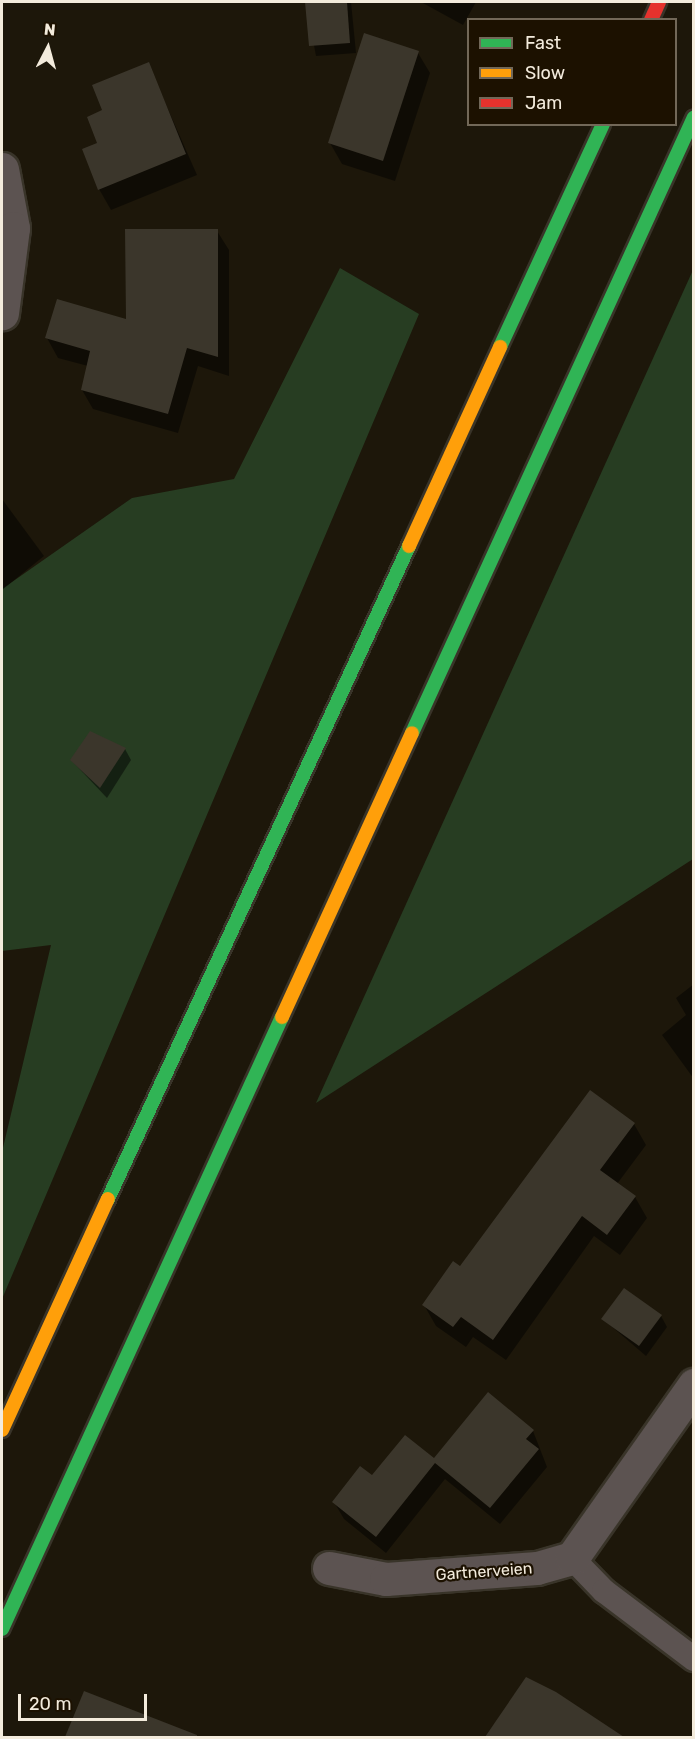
<!DOCTYPE html>
<html>
<head>
<meta charset="utf-8">
<style>
	body { margin:0 }
	#map { position:relative; width:695px; height:1739px; overflow:hidden; background:#1d170a; font-family:Rubik,sans-serif }
	div>[style] { position:absolute }
	[style*='--x'] { left:calc(var(--x)*1px); top:calc(var(--y)*1px); width:calc(var(--w)*1px); rotate:calc(var(--a)*1deg) }
	.green>* { inset:0; background:#273d22 }
	.shadow>* { inset:0; background:#0007 }
	.building>* { inset:0; background:#3b362b }
	.roads { filter:drop-shadow(2px 0 #393429) drop-shadow(-2px 0 #393429) drop-shadow(0 2px #393429) drop-shadow(0 -2px #393429) }
	.lane>* { height:24px; margin:-12px; padding:0 12px; transform-origin:12px; border-radius:12px; background:#5c5351 }
	.street>* { height:33px; margin:-16.5px; padding:0 16.5px; transform-origin:16.5px; border-radius:16.5px; background:#5c5351 }
	.fast>* { height:14px; margin:-7px; padding:0 7px; transform-origin:7px; border-radius:7px; background:#30b455 }
	.slow>* { height:14px; margin:-7px; padding:0 7px; transform-origin:7px; border-radius:7px; background:#ff9f0a }
	.jam>* { height:14px; margin:-7px; padding:0 7px; transform-origin:7px; border-radius:7px; background:#e5322d }
	span { translate:-50% -50%; white-space:nowrap; text-align:center; line-height:1.15; -webkit-text-stroke:4.5px #1c1100; paint-order:stroke }
	.street-label { font-size:16px; color:#f3ebdc }
	.frame { position:absolute; inset:0; border:3px solid #f3ebdc; pointer-events:none }
	.legend { position:absolute; left:467px; top:18px; width:210px; height:108px; box-sizing:border-box; background:#1c1100; border:2px solid #726858; margin:0; padding:8px 10px; list-style:none; font-size:18px; color:#f3ebdc }
	.legend li { display:flex; align-items:center; gap:12px; height:30px }
	.legend b { width:30px; border:2px solid #726858 }
	.north { position:absolute; left:18px; top:18px; width:60px; height:60px; -webkit-text-stroke:4px #1c1100; paint-order:stroke; rotate:6deg; font-size:16px; font-weight:700; line-height:24px; text-align:center; color:#f3ebdc }
	.north::after { content:''; display:block; margin:auto; width:21px; height:27px; background:#f3ebdc; clip-path:polygon(50% 0,100% 100%,50% 72%,0 100%) }
	.scale { position:absolute; left:18px; top:1694px; width:129px; height:27px; box-sizing:border-box; border:3px solid #f3ebdc; border-top:0; padding-left:8px; font-size:18px; line-height:21px; white-space:nowrap; color:#f3ebdc; -webkit-text-stroke:4px #1c1100; paint-order:stroke }
</style>
</head>
<body>
<div id="map">
	<div class="green">
		<i style="clip-path:polygon(340px 268px,419px 314px,2px 1299px,2px 1152px,51px 945px,2px 951px,2px 589px,132px 498px,234px 479px)"></i>
		<i style="clip-path:polygon(693px 270px,693px 859px,316px 1103px)"></i>
	</div>
	<div class="shadow">
		<i style="clip-path:polygon(306px 2px,351px 2px,356px 53px,316px 56px)"></i>
		<i style="clip-path:polygon(421px 2px,476px 2px,463px 25px)"></i>
		<i style="clip-path:polygon(418px 53px,430px 73px,395px 181px,342px 164px,330px 143px)"></i>
		<i style="clip-path:polygon(148px 64px,197px 175px,111px 210px,99px 189px,99px 144px)"></i>
		<i style="clip-path:polygon(217px 231px,229px 250px,229px 376px,198px 366px,178px 433px,93px 409px,82px 390px,88px 366px,58px 358px,47px 338px,127px 321px)"></i>
		<i style="clip-path:polygon(2px 499px,44px 556px,2px 590px)"></i>
		<i style="clip-path:polygon(125px 749px,131px 760px,107px 798px,72px 761px)"></i>
		<i style="clip-path:polygon(694px 984px,694px 1079px,662px 1035px,686px 1015px,676px 998px)"></i>
		<i style="clip-path:polygon(634px 1124px,646px 1145px,617px 1184px,635px 1197px,647px 1218px,620px 1255px,594px 1236px,506px 1360px,473px 1337px,466px 1347px,436px 1326px,424px 1305px)"></i>
		<i style="clip-path:polygon(661px 1316px,667px 1327px,646px 1356px,603px 1319px)"></i>
		<i style="clip-path:polygon(533px 1431px,547px 1467px,500px 1524px,445px 1479px,386px 1553px,344px 1519px,334px 1502px,372px 1477px)"></i>
		<i style="clip-path:polygon(527px 1679px,620px 1738px,501px 1738px,495px 1726px)"></i>
		<i style="clip-path:polygon(85px 1693px,177px 1729px,182px 1738px,67px 1738px)"></i>
	</div>
	<div class="building">
		<i style="clip-path:polygon(305px 2px,347px 2px,350px 43px,309px 46px)"></i>
		<i style="clip-path:polygon(364px 33px,419px 51px,383px 161px,328px 143px)"></i>
		<i style="clip-path:polygon(149px 62px,186px 154px,98px 190px,82px 149px,97px 143px,87px 117px,102px 110px,92px 85px)"></i>
		<i style="clip-path:polygon(125px 229px,218px 229px,218px 357px,187px 348px,168px 414px,81px 390px,90px 351px,45px 338px,57px 299px,126px 319px)"></i>
		<i style="clip-path:polygon(90px 731px,126px 748px,100px 788px,70px 760px)"></i>
		<i style="clip-path:polygon(590px 1090px,635px 1123px,600px 1170px,636px 1196px,607px 1235px,582px 1216px,493px 1340px,461px 1317px,453px 1327px,422px 1305px,453px 1261px,460px 1266px)"></i>
		<i style="clip-path:polygon(624px 1288px,662px 1315px,639px 1346px,601px 1319px)"></i>
		<i style="clip-path:polygon(488px 1392px,534px 1430px,526px 1439px,539px 1449px,490px 1508px,435px 1463px,376px 1537px,332px 1502px,360px 1466px,372px 1475px,405px 1435px,434px 1458px)"></i>
		<i style="clip-path:polygon(526px 1677px,556px 1692px,624px 1737px,485px 1737px)"></i>
		<i style="clip-path:polygon(84px 1691px,197px 1735px,197px 1737px,65px 1737px)"></i>
	</div>
	<div class="roads">
		<div class="lane">
			<i style="--x:572;--y:1558;--w:46;--a:45.9"></i>
			<i style="--x:604;--y:1591;--w:113;--a:37.1"></i>
		</div>
		<div class="street">
			<i style="--x:2;--y:169;--w:60;--a:79.4"></i>
			<i style="--x:13;--y:228;--w:86;--a:97.4"></i>
			<i style="--x:329;--y:1568;--w:58;--a:10.9"></i>
			<i style="--x:386;--y:1579;--w:151;--a:-4.2"></i>
			<i style="--x:537;--y:1568;--w:36;--a:-16"></i>
			<i style="--x:572;--y:1558;--w:212;--a:-54.8"></i>
		</div>
		<div class="fast">
			<i style="--x:500;--y:347;--w:246;--a:-65.2"></i>
			<i style="--x:412;--y:733;--w:677;--a:-65.4"></i>
			<i style="--x:108;--y:1199;--w:719;--a:-65.25"></i>
			<i style="--x:2;--y:1629;--w:673;--a:-65.42"></i>
		</div>
		<div class="slow">
			<i style="--x:409;--y:546;--w:219;--a:-65.4"></i>
			<i style="--x:282;--y:1017;--w:312;--a:-65.4"></i>
			<i style="--x:2;--y:1430;--w:254;--a:-65.4"></i>
		</div>
		<div class="jam">
			<i style="--x:651;--y:20;--w:20;--a:-66"></i>
		</div>
	</div>
	<div class="street-label">
		<span style="left:484px;top:1572px;rotate:-4deg">Gartnerveien</span>
	</div>
	<div class="frame"></div>
	<ul class="legend">
	<li><b style="height:8px;background:#30b455"></b>Fast</li>
	<li><b style="height:8px;background:#ff9f0a"></b>Slow</li>
	<li><b style="height:8px;background:#e5322d"></b>Jam</li>
	</ul>
	<div class="north">N</div>
	<div class="scale">20 m</div>
</div>
</body>
</html>
